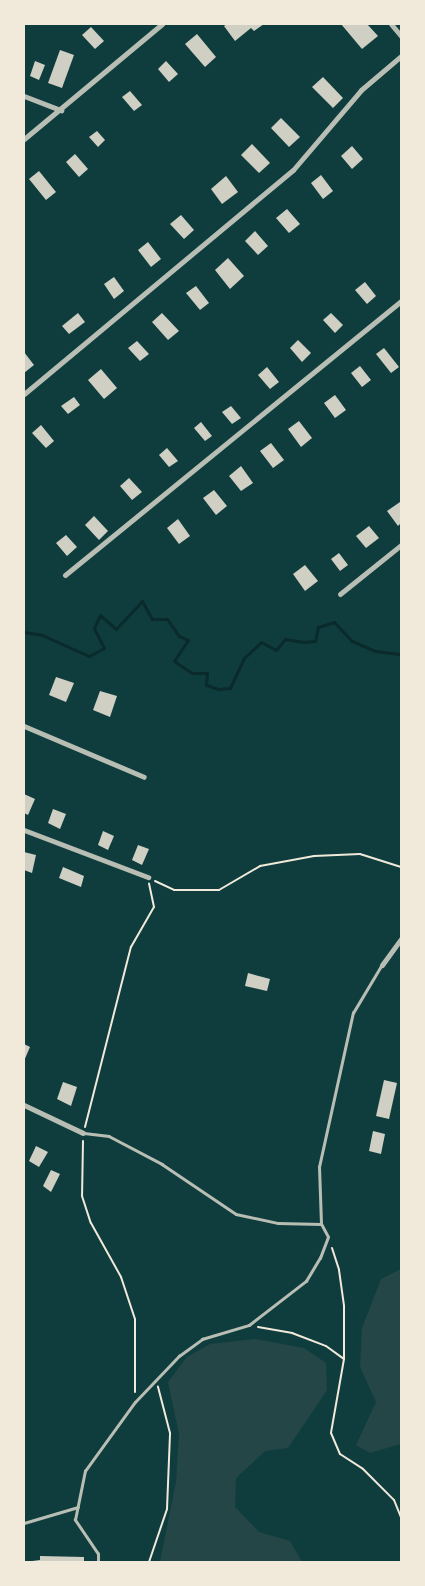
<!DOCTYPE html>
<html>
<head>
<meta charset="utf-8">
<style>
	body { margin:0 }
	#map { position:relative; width:425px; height:1586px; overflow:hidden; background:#0f3d3e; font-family:Rubik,sans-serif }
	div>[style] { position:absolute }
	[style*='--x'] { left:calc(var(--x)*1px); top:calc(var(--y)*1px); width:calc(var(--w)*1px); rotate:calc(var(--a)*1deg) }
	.green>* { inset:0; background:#244646 }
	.stream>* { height:3px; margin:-1.5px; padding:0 1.5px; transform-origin:1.5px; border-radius:1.5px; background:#0a2a2b }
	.building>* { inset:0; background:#cfcfc3 }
	.path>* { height:2px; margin:-1px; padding:0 1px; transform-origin:1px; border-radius:1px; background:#f1e9da }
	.service>* { height:2.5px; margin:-1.25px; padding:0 1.25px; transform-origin:1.25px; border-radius:1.25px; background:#b8beb3 }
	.minor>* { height:5px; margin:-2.5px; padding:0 2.5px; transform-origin:2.5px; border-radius:2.5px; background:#b8beb3 }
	span { translate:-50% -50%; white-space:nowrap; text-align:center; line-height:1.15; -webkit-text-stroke:4.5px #f1e9da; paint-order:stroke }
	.frame { position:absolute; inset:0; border:25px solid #f1e9da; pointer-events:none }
</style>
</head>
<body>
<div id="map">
	<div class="green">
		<i style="clip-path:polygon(401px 1269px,401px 1444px,370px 1453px,356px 1445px,376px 1402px,360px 1367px,362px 1328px,381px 1279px)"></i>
		<i style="clip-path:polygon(255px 1339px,304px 1348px,326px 1363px,327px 1390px,288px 1448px,265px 1451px,236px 1478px,235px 1507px,259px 1532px,290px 1541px,302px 1562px,160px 1562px,176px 1482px,179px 1434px,168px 1382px,187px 1357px,210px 1344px)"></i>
	</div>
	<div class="stream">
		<i style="--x:24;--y:632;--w:18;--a:9"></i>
		<i style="--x:42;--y:635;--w:51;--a:24.1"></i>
		<i style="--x:89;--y:656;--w:17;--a:-28"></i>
		<i style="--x:104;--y:648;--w:22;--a:-117"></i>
		<i style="--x:94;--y:628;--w:14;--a:-65"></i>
		<i style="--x:100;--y:615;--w:21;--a:41"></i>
		<i style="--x:116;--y:629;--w:38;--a:-47"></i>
		<i style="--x:142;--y:601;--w:21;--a:61"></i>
		<i style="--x:152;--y:619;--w:15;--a:0"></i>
		<i style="--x:167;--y:619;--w:21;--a:55"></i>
		<i style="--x:179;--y:636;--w:10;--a:24"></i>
		<i style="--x:188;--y:640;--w:25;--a:124"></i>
		<i style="--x:174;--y:661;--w:22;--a:34"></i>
		<i style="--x:192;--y:673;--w:15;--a:0"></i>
		<i style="--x:207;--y:673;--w:12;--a:95"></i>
		<i style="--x:206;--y:685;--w:13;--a:18"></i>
		<i style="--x:218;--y:689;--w:12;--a:-5"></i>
		<i style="--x:230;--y:688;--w:33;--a:-65"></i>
		<i style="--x:244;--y:658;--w:23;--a:-43"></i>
		<i style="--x:261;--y:642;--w:17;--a:28"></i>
		<i style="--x:276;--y:650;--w:14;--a:-51"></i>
		<i style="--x:285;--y:639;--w:19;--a:9"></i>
		<i style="--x:304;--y:642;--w:11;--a:-5"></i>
		<i style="--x:315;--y:641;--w:14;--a:-78"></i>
		<i style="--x:318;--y:627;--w:17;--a:-17"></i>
		<i style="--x:334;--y:622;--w:26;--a:47"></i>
		<i style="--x:352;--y:641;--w:25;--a:23"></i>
		<i style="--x:375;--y:651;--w:26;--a:7"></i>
	</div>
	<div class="building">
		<i style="clip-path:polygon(227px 24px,264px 24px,254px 31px,251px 28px,235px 41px,224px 26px)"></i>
		<i style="clip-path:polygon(341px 24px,367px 24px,378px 36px,362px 49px)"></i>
		<i style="clip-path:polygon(91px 27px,104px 41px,95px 49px,82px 35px)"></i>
		<i style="clip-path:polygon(197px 34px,216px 57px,205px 67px,185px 44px)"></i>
		<i style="clip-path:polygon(60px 50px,74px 55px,62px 88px,48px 83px)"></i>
		<i style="clip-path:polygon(35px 61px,45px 65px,39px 80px,30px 76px)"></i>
		<i style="clip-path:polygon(166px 61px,178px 74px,169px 82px,158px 69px)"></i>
		<i style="clip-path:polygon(323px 77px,343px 98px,333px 108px,312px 87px)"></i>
		<i style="clip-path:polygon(130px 91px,142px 105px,134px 111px,122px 97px)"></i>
		<i style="clip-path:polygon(281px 118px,300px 137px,289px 147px,271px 128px)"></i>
		<i style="clip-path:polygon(97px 131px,105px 140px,98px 147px,89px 137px)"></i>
		<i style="clip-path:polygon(252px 144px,270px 163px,259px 173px,241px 155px)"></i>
		<i style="clip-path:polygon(352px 146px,363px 159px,352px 169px,341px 156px)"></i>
		<i style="clip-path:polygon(75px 154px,88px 169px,79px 177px,66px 162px)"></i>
		<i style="clip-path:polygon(39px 171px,56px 192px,46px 200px,29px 179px)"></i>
		<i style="clip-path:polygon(321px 175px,333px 191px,323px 199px,311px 183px)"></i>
		<i style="clip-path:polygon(226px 176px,238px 192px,222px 204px,211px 189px)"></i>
		<i style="clip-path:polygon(287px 209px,300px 224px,289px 233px,276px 218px)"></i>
		<i style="clip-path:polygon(181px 215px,194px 230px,184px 239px,170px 224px)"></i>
		<i style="clip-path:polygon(255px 231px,268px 246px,258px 255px,245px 241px)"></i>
		<i style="clip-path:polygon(148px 242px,161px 259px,151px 267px,138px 250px)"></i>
		<i style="clip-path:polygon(228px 258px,244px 276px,230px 289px,215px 270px)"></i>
		<i style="clip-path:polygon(114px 277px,124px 291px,114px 299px,104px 284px)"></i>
		<i style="clip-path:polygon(365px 282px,376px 296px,367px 304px,355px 290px)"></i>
		<i style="clip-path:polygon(196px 286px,209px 303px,200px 310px,186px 293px)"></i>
		<i style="clip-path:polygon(78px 313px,85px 322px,69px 334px,62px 326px)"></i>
		<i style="clip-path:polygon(162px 313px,179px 331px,168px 340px,152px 322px)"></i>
		<i style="clip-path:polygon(331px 313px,343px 325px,335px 333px,323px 320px)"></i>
		<i style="clip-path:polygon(298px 340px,311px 353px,302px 362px,290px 348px)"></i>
		<i style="clip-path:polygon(137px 341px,149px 354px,140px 361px,128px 348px)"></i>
		<i style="clip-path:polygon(384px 348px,399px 367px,391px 373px,376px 354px)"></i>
		<i style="clip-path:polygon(24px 352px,34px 365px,24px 373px)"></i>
		<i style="clip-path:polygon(360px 366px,371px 380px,362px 387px,351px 373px)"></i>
		<i style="clip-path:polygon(267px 367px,279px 382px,270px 389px,258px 375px)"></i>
		<i style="clip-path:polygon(101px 369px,117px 388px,104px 399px,88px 380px)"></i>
		<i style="clip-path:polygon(335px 395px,346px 410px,335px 418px,324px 403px)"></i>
		<i style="clip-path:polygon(74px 397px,80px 405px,68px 414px,61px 406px)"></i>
		<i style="clip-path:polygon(231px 406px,241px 418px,232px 424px,222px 412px)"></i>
		<i style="clip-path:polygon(299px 421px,312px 438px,301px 447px,288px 429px)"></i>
		<i style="clip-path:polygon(201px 422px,212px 436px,205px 441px,194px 428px)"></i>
		<i style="clip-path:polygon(41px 425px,54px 441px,46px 448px,32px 433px)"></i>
		<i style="clip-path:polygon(271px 443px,284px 460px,273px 468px,260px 451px)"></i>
		<i style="clip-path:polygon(167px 448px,178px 461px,169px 467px,159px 455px)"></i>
		<i style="clip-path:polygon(241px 466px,253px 483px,241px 491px,229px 476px)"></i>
		<i style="clip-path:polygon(129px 478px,142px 492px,132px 500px,120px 486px)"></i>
		<i style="clip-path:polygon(214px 490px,227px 506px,216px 515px,203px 498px)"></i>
		<i style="clip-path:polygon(400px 502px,401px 523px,398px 526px,387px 511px)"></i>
		<i style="clip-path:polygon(94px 516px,108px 531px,99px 540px,85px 525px)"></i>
		<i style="clip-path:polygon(178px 519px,190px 536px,179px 544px,167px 528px)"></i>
		<i style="clip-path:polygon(369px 526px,379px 538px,366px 548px,356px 536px)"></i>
		<i style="clip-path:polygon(66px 535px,77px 547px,67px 556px,56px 543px)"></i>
		<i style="clip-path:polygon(339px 553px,348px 565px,340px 571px,331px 559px)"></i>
		<i style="clip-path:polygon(305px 565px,318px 581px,305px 591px,293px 574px)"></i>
		<i style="clip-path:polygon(56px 677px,74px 683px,66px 702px,49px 695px)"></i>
		<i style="clip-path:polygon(100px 691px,117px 696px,110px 717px,93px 710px)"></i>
		<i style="clip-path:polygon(24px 794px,35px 799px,28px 815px,24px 813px)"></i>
		<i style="clip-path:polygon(53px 809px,66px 814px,60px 829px,48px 823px)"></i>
		<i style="clip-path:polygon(103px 831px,114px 836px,108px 850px,98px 845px)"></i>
		<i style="clip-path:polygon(138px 845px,149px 849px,142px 865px,132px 860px)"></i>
		<i style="clip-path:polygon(24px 852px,36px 855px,32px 873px,24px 870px)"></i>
		<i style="clip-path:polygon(63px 867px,84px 876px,81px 887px,59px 878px)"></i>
		<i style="clip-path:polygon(248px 973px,270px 979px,267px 991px,245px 986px)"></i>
		<i style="clip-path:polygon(24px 1044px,30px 1047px,24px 1061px)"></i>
		<i style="clip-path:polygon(384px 1080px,397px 1083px,389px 1119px,376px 1116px)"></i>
		<i style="clip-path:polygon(63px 1082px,77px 1087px,71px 1106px,57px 1099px)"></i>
		<i style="clip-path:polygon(373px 1131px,385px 1134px,381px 1154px,369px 1151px)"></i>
		<i style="clip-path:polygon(36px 1146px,48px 1152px,39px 1167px,29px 1161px)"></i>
		<i style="clip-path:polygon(51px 1170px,60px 1174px,51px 1192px,43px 1186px)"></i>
		<i style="clip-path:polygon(40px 1556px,84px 1557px,84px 1562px,24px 1562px,40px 1560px)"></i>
	</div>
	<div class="path">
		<i style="--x:155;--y:881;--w:21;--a:25"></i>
		<i style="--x:174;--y:890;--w:45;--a:0"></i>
		<i style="--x:219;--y:890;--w:48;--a:-30.3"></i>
		<i style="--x:260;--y:866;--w:55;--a:-10.5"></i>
		<i style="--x:314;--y:856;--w:46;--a:-2.5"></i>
		<i style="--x:360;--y:854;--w:43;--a:17.6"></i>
		<i style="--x:85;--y:1127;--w:186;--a:-75.7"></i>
		<i style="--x:131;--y:947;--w:46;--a:-60.1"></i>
		<i style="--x:154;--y:907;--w:24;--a:-102"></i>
		<i style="--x:83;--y:1141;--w:55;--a:91"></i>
		<i style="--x:82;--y:1196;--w:28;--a:72"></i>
		<i style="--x:91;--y:1223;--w:62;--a:60.9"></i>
		<i style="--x:121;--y:1277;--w:44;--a:71.6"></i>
		<i style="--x:135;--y:1319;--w:73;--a:90"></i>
		<i style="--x:332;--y:1248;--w:23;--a:72"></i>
		<i style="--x:339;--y:1270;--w:36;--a:82"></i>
		<i style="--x:344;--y:1306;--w:53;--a:90"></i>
		<i style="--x:344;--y:1359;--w:75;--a:100"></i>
		<i style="--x:331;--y:1433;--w:23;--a:67"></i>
		<i style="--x:340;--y:1454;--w:27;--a:33"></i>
		<i style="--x:363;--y:1469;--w:44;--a:45"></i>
		<i style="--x:394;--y:1500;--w:18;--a:68"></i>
		<i style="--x:258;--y:1327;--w:35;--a:10"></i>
		<i style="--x:292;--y:1333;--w:36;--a:21"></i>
		<i style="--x:326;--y:1346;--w:22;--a:36"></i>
		<i style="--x:149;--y:1562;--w:56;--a:-71.2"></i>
		<i style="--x:167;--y:1509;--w:76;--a:-87.7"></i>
		<i style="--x:170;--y:1433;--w:48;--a:-104.6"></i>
	</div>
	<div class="service">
		<i style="--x:84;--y:1133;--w:25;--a:7"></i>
		<i style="--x:109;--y:1136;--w:60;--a:27.8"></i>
		<i style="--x:162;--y:1164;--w:89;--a:34"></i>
		<i style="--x:236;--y:1214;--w:43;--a:12.1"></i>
		<i style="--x:278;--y:1223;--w:43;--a:1.3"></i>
		<i style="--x:24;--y:1523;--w:56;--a:-16.5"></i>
		<i style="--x:98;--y:1562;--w:8;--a:-90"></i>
		<i style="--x:98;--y:1554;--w:41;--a:-124.1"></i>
		<i style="--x:75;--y:1520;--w:50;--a:-78.5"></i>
		<i style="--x:85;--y:1471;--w:85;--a:-54.1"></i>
		<i style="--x:135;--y:1402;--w:64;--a:-46.3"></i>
		<i style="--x:179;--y:1356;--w:29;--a:-36"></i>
		<i style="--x:202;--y:1339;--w:49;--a:-16.6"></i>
		<i style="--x:249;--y:1325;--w:72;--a:-37.7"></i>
		<i style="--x:306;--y:1281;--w:27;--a:-59"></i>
		<i style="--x:320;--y:1258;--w:22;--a:-69"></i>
		<i style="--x:328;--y:1237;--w:15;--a:-118"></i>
		<i style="--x:321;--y:1224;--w:57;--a:-92"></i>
		<i style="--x:319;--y:1167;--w:158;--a:-77.6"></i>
		<i style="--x:353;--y:1013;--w:55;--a:-59.2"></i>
	</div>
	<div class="minor">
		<i style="--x:391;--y:24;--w:16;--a:50"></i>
		<i style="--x:24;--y:96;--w:40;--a:21"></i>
		<i style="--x:24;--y:139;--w:180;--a:-39.8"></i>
		<i style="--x:24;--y:394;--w:350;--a:-39.8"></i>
		<i style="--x:293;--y:170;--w:105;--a:-49.6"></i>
		<i style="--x:361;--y:90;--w:52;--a:-40.4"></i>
		<i style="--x:65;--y:575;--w:434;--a:-39.2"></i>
		<i style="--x:340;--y:594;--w:78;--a:-38.8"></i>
		<i style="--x:24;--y:726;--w:130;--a:23"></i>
		<i style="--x:24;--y:830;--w:133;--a:20.8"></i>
		<i style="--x:382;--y:965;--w:32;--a:-54"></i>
		<i style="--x:24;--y:1105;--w:65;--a:25.4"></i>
	</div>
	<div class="frame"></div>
</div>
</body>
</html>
